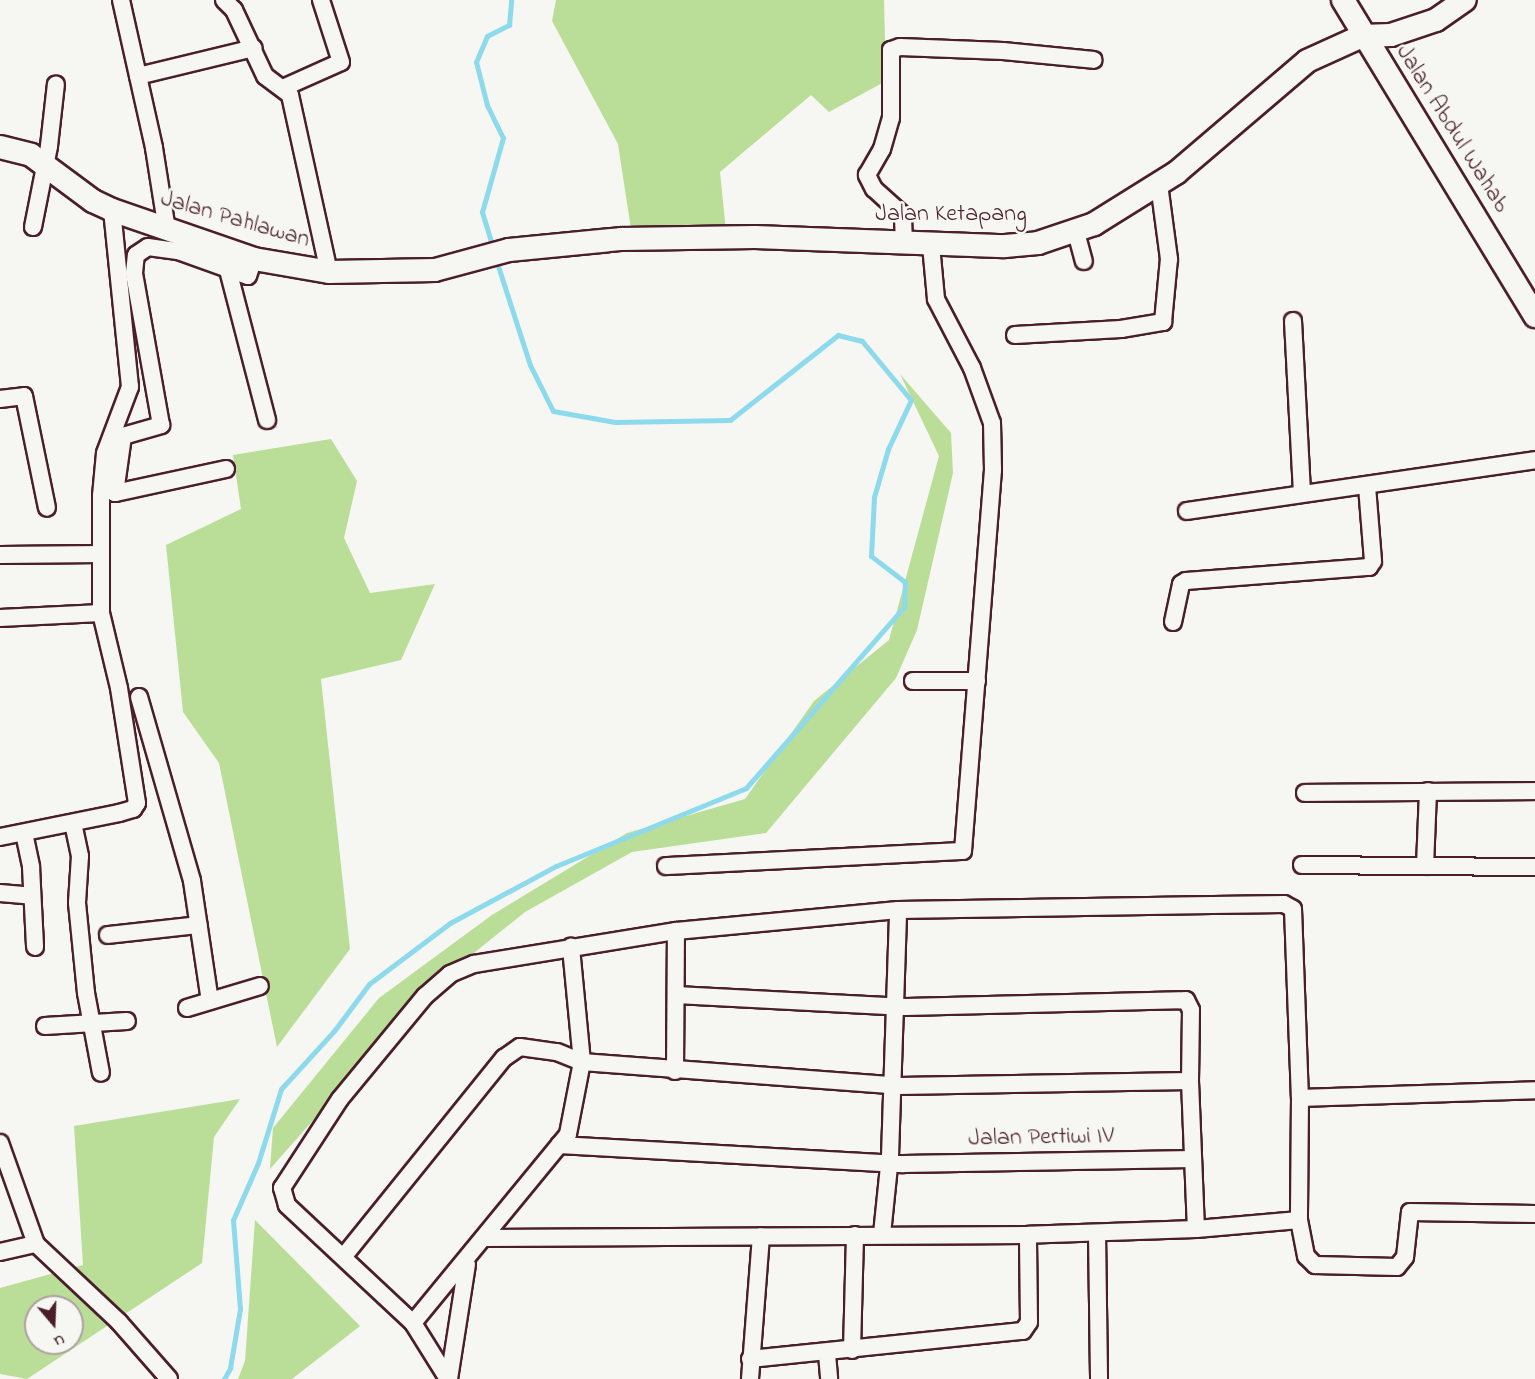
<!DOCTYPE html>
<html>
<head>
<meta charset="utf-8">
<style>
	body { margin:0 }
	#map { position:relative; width:1535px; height:1379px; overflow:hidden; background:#f6f6f2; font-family:"Indie Flower",sans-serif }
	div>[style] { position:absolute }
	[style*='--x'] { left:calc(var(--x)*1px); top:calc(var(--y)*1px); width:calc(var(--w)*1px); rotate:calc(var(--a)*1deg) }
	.green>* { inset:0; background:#bade98 }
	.stream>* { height:5px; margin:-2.5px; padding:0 2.5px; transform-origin:2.5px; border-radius:2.5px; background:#8cdaeb }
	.roads { filter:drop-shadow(2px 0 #4a1f2b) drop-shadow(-2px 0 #4a1f2b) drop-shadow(0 2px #4a1f2b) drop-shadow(0 -2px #4a1f2b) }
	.street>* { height:16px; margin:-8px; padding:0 8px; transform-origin:8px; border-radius:8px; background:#f6f6f2 }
	.secondary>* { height:22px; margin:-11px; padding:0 11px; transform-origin:11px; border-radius:11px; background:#f6f6f2 }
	span { translate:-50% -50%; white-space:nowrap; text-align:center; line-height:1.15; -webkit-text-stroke:5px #f6f6f2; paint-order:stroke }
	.street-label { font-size:24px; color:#4a1f2b }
	.north { position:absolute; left:24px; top:1295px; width:60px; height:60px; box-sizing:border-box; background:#f6f6f2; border:2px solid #b1a0a2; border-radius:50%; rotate:161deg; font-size:16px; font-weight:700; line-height:24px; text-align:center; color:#4a1f2b }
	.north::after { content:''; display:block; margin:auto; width:21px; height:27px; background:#4a1f2b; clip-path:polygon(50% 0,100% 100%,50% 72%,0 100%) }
</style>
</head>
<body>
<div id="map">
	<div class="green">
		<i style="clip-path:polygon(556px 0,884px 0,886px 81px,829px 112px,811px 95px,720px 172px,726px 231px,632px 236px,618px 144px,552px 21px)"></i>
		<i style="clip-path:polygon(900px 374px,951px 433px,953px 473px,917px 630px,896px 678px,766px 833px,632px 852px,525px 912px,429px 989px,270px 1169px,273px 1128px,379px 998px,492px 915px,627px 833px,745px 799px,814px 701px,889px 640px,939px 456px)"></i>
		<i style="clip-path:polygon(331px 439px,357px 481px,344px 538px,370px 593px,435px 584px,401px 660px,321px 679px,350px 949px,277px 1047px,219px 763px,183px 712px,166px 545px,241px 509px,233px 455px)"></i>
		<i style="clip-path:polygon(evenodd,240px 1099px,214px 1137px,202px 1263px,27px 1379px,0 1374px,0 1288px,83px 1265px,74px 1126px,240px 1099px,36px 1307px,72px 1307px,72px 1343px,36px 1343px,36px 1307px)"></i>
		<i style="clip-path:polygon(255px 1220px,360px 1326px,292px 1379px,238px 1379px,245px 1361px)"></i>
	</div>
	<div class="stream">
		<i style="--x:493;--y:248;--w:38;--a:-107"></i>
		<i style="--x:482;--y:212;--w:77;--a:-74.2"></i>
		<i style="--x:503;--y:138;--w:37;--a:-116"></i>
		<i style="--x:487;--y:105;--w:44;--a:-104.3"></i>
		<i style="--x:476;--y:62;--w:28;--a:-67"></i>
		<i style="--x:487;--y:36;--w:25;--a:-27"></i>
		<i style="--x:509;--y:25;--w:25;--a:-85"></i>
		<i style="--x:224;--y:1379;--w:13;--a:-61"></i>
		<i style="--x:230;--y:1368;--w:60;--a:-80.4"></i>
		<i style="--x:240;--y:1309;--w:89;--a:-94.5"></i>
		<i style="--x:233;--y:1220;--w:62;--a:-66.3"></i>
		<i style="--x:258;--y:1163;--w:77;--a:-72.7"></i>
		<i style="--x:281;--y:1089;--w:79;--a:-47.6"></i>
		<i style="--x:334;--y:1031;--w:59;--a:-53.3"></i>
		<i style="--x:369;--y:984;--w:101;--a:-37"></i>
		<i style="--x:450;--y:923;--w:120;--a:-28.3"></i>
		<i style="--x:556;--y:866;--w:205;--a:-22.3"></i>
		<i style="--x:746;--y:788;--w:240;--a:-48.9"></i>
		<i style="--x:904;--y:607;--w:25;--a:-88"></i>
		<i style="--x:905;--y:582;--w:43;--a:-142.6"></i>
		<i style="--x:871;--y:556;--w:59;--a:-87.1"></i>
		<i style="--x:874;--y:497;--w:50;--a:-73.7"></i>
		<i style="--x:888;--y:449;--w:54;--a:-64.9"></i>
		<i style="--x:911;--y:400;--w:77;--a:-129.7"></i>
		<i style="--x:862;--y:341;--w:25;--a:-166"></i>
		<i style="--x:838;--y:335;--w:137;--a:141.8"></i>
		<i style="--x:730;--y:420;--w:115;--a:179"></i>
		<i style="--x:615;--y:422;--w:63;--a:-169.9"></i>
		<i style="--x:553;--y:411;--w:51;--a:-116.6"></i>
		<i style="--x:530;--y:365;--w:110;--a:-107.9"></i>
	</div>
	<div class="roads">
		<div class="street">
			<i style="--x:121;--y:0;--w:152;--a:77.4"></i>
			<i style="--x:154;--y:148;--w:83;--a:81"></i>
			<i style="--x:224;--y:0;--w:14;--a:45"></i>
			<i style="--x:234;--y:10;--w:73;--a:64.8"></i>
			<i style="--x:265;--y:76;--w:31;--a:37"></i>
			<i style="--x:290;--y:95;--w:181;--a:77.6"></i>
			<i style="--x:138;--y:76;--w:119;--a:-13.6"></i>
			<i style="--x:285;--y:87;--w:61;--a:-24.1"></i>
			<i style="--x:341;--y:62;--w:65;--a:-107.9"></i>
			<i style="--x:33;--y:227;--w:83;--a:-78.8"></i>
			<i style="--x:49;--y:146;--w:62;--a:-83.6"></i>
			<i style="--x:1076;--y:232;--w:30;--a:75"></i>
			<i style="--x:904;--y:245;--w:30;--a:-92"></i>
			<i style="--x:903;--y:215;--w:39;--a:-138"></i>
			<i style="--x:874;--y:189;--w:16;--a:-117"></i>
			<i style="--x:867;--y:175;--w:30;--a:-60"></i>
			<i style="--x:882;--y:149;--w:32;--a:-74"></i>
			<i style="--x:891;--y:118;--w:68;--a:-90"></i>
			<i style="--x:891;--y:50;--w:9;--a:-18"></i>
			<i style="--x:900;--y:47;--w:103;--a:2.2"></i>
			<i style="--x:1003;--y:51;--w:91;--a:5.6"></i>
			<i style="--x:228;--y:270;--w:155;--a:75.4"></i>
			<i style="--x:1293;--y:321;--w:172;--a:87"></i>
			<i style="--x:1015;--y:335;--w:106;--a:-3.2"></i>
			<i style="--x:1121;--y:329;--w:43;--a:-9.5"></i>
			<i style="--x:1163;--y:322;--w:63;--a:-84.6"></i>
			<i style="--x:1169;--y:259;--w:76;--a:-97.6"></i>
			<i style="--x:0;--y:399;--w:24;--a:-7"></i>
			<i style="--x:24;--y:396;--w:114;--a:78.4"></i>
			<i style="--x:226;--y:469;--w:114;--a:167.8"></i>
			<i style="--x:115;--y:493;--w:58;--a:-82"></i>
			<i style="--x:123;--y:436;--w:40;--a:-16"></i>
			<i style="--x:161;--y:425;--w:154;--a:-100.1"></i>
			<i style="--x:134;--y:273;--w:18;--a:-84"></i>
			<i style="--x:136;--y:255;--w:14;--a:-34"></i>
			<i style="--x:148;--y:247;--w:30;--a:8"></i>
			<i style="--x:178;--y:251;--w:74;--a:19.7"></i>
			<i style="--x:248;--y:276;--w:18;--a:-71"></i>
			<i style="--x:1187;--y:511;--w:352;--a:-8.3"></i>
			<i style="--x:0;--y:555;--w:101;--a:-0.6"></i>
			<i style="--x:0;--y:618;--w:101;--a:-2.8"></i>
			<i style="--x:1173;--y:622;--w:39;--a:-78"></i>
			<i style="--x:1181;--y:584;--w:6;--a:-31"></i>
			<i style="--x:1186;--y:581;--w:184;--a:-4.4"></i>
			<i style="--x:1369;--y:567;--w:7;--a:-56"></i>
			<i style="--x:1373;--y:561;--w:75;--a:-94.6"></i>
			<i style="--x:913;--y:681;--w:64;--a:0"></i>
			<i style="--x:139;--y:697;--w:191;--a:73.9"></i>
			<i style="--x:192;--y:881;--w:121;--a:81.5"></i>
			<i style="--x:1305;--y:793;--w:230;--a:-0.5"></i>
			<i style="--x:73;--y:823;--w:34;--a:78"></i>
			<i style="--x:80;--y:856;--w:47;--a:93.7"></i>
			<i style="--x:77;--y:903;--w:90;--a:84.3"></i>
			<i style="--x:86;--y:993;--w:81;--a:79.4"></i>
			<i style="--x:24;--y:833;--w:35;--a:78"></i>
			<i style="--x:31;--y:867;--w:80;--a:87.1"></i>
			<i style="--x:0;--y:837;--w:121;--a:-11.4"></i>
			<i style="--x:119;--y:813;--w:15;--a:-16"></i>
			<i style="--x:133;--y:809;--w:7;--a:-56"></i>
			<i style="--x:137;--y:803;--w:116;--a:-98.9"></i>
			<i style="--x:119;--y:688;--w:77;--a:-103.5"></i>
			<i style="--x:101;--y:613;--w:117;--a:-90"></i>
			<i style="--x:101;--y:496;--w:43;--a:-84.7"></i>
			<i style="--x:105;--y:453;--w:71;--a:-69.3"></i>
			<i style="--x:130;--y:387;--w:178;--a:-95.8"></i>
			<i style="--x:1302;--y:865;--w:233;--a:0.5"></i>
			<i style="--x:666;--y:866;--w:297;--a:-2.9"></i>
			<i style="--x:963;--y:851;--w:382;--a:-85.5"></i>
			<i style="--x:993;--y:470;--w:47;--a:-91.2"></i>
			<i style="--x:992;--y:423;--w:59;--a:-110"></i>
			<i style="--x:972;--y:368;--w:78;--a:-117.6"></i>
			<i style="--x:936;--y:299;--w:54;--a:-95.3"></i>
			<i style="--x:1425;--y:866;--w:75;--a:-87.7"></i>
			<i style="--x:0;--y:893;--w:32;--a:5"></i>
			<i style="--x:108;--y:935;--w:91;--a:-6.3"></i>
			<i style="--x:676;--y:995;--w:230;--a:3"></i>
			<i style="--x:906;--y:1007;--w:280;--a:-1.4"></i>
			<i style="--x:1186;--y:1000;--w:11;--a:63"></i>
			<i style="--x:1191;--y:1010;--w:71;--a:90.8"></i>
			<i style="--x:1190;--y:1081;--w:148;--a:87.7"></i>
			<i style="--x:187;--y:1008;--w:76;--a:-16.8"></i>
			<i style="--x:45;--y:1026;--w:82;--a:-3.5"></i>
			<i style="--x:675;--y:1071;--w:140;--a:-89.6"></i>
			<i style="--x:1300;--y:1098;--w:235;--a:-1.9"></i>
			<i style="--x:0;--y:1143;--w:107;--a:70.4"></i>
			<i style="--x:36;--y:1244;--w:114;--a:43.2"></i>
			<i style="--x:119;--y:1322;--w:76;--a:48.7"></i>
			<i style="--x:559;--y:1145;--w:345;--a:3.2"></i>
			<i style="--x:903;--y:1164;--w:290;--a:-1"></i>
			<i style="--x:1299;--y:1220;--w:37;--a:79"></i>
			<i style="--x:1306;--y:1256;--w:13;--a:45"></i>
			<i style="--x:1315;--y:1265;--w:82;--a:1.4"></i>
			<i style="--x:1397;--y:1267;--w:13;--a:-51"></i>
			<i style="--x:1405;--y:1257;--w:45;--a:-83.7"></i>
			<i style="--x:1410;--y:1212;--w:125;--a:0.9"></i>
			<i style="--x:1097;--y:1233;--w:146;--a:89.2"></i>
			<i style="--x:882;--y:1234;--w:78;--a:-84.1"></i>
			<i style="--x:890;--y:1156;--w:246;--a:-88.1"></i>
			<i style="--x:0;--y:1252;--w:37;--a:-13"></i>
			<i style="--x:344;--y:1256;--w:255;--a:-51.1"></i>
			<i style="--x:504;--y:1058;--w:19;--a:-35"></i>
			<i style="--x:520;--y:1047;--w:37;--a:8"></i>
			<i style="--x:557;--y:1052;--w:27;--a:22"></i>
			<i style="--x:582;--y:1062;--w:318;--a:4.3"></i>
			<i style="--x:899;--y:1086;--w:291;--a:-1"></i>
			<i style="--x:413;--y:1323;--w:244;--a:-50.6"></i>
			<i style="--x:568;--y:1134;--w:73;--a:-79"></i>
			<i style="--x:582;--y:1062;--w:116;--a:-95.5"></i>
			<i style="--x:852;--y:1350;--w:115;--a:-88.5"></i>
			<i style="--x:827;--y:1354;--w:25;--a:85"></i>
			<i style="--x:750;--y:1359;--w:274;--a:-5.9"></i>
			<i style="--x:1023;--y:1331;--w:11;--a:-56"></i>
			<i style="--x:1029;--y:1322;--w:87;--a:-90.7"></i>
			<i style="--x:448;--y:1379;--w:66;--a:-122"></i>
			<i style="--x:413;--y:1323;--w:173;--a:-136.9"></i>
			<i style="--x:287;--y:1205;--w:18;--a:-106"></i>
			<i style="--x:282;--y:1188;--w:106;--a:-56.9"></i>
			<i style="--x:340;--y:1099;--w:134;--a:-50.5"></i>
			<i style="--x:425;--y:996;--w:33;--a:-41"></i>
			<i style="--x:450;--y:974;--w:26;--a:-23"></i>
			<i style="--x:474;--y:964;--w:205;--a:-9.3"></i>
			<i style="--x:676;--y:931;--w:223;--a:-5.4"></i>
			<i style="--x:898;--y:910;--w:386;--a:-0.9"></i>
			<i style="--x:1284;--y:904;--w:10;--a:29"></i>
			<i style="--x:1293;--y:909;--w:189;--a:87.9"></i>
			<i style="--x:1300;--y:1098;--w:122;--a:90.5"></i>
			<i style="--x:1299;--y:1220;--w:103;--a:175"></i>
			<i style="--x:1196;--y:1229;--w:168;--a:178"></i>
			<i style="--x:1028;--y:1235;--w:543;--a:179.68"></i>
			<i style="--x:449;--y:1379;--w:116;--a:-81.1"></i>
			<i style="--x:750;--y:1379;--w:143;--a:-85.6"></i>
		</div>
		<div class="secondary">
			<i style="--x:1343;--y:0;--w:370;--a:58.7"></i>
			<i style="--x:0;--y:147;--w:32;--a:14"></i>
			<i style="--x:31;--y:155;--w:77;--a:36.6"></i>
			<i style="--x:93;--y:201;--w:21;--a:25"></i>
			<i style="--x:112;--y:210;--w:150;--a:19"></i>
			<i style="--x:254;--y:259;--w:76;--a:9.8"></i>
			<i style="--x:329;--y:272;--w:106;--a:-1.1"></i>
			<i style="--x:435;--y:270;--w:77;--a:-15.1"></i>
			<i style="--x:509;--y:250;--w:114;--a:-5.6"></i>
			<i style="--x:622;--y:239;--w:133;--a:-0.9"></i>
			<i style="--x:755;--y:237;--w:250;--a:2.1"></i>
			<i style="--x:1005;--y:246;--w:33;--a:-5"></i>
			<i style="--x:1038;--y:243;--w:59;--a:-18.7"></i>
			<i style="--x:1094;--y:224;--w:97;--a:-31.9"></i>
			<i style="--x:1176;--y:173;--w:172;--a:-40.5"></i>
			<i style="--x:1307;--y:61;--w:60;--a:-24.4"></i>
			<i style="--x:1362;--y:36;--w:29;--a:-2"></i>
			<i style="--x:1391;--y:35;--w:47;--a:-18.4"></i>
			<i style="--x:1436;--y:20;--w:35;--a:-35"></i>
		</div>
	</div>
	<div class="street-label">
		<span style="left:1452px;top:129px;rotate:58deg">Jalan Abdul Wahab</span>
		<span style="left:951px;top:215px">Jalan Ketapang</span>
		<span style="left:235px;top:220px;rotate:16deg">Jalan Pahlawan</span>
		<span style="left:1041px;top:1138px;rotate:-1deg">Jalan Pertiwi IV</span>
	</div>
	<div class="north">U</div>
</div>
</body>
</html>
